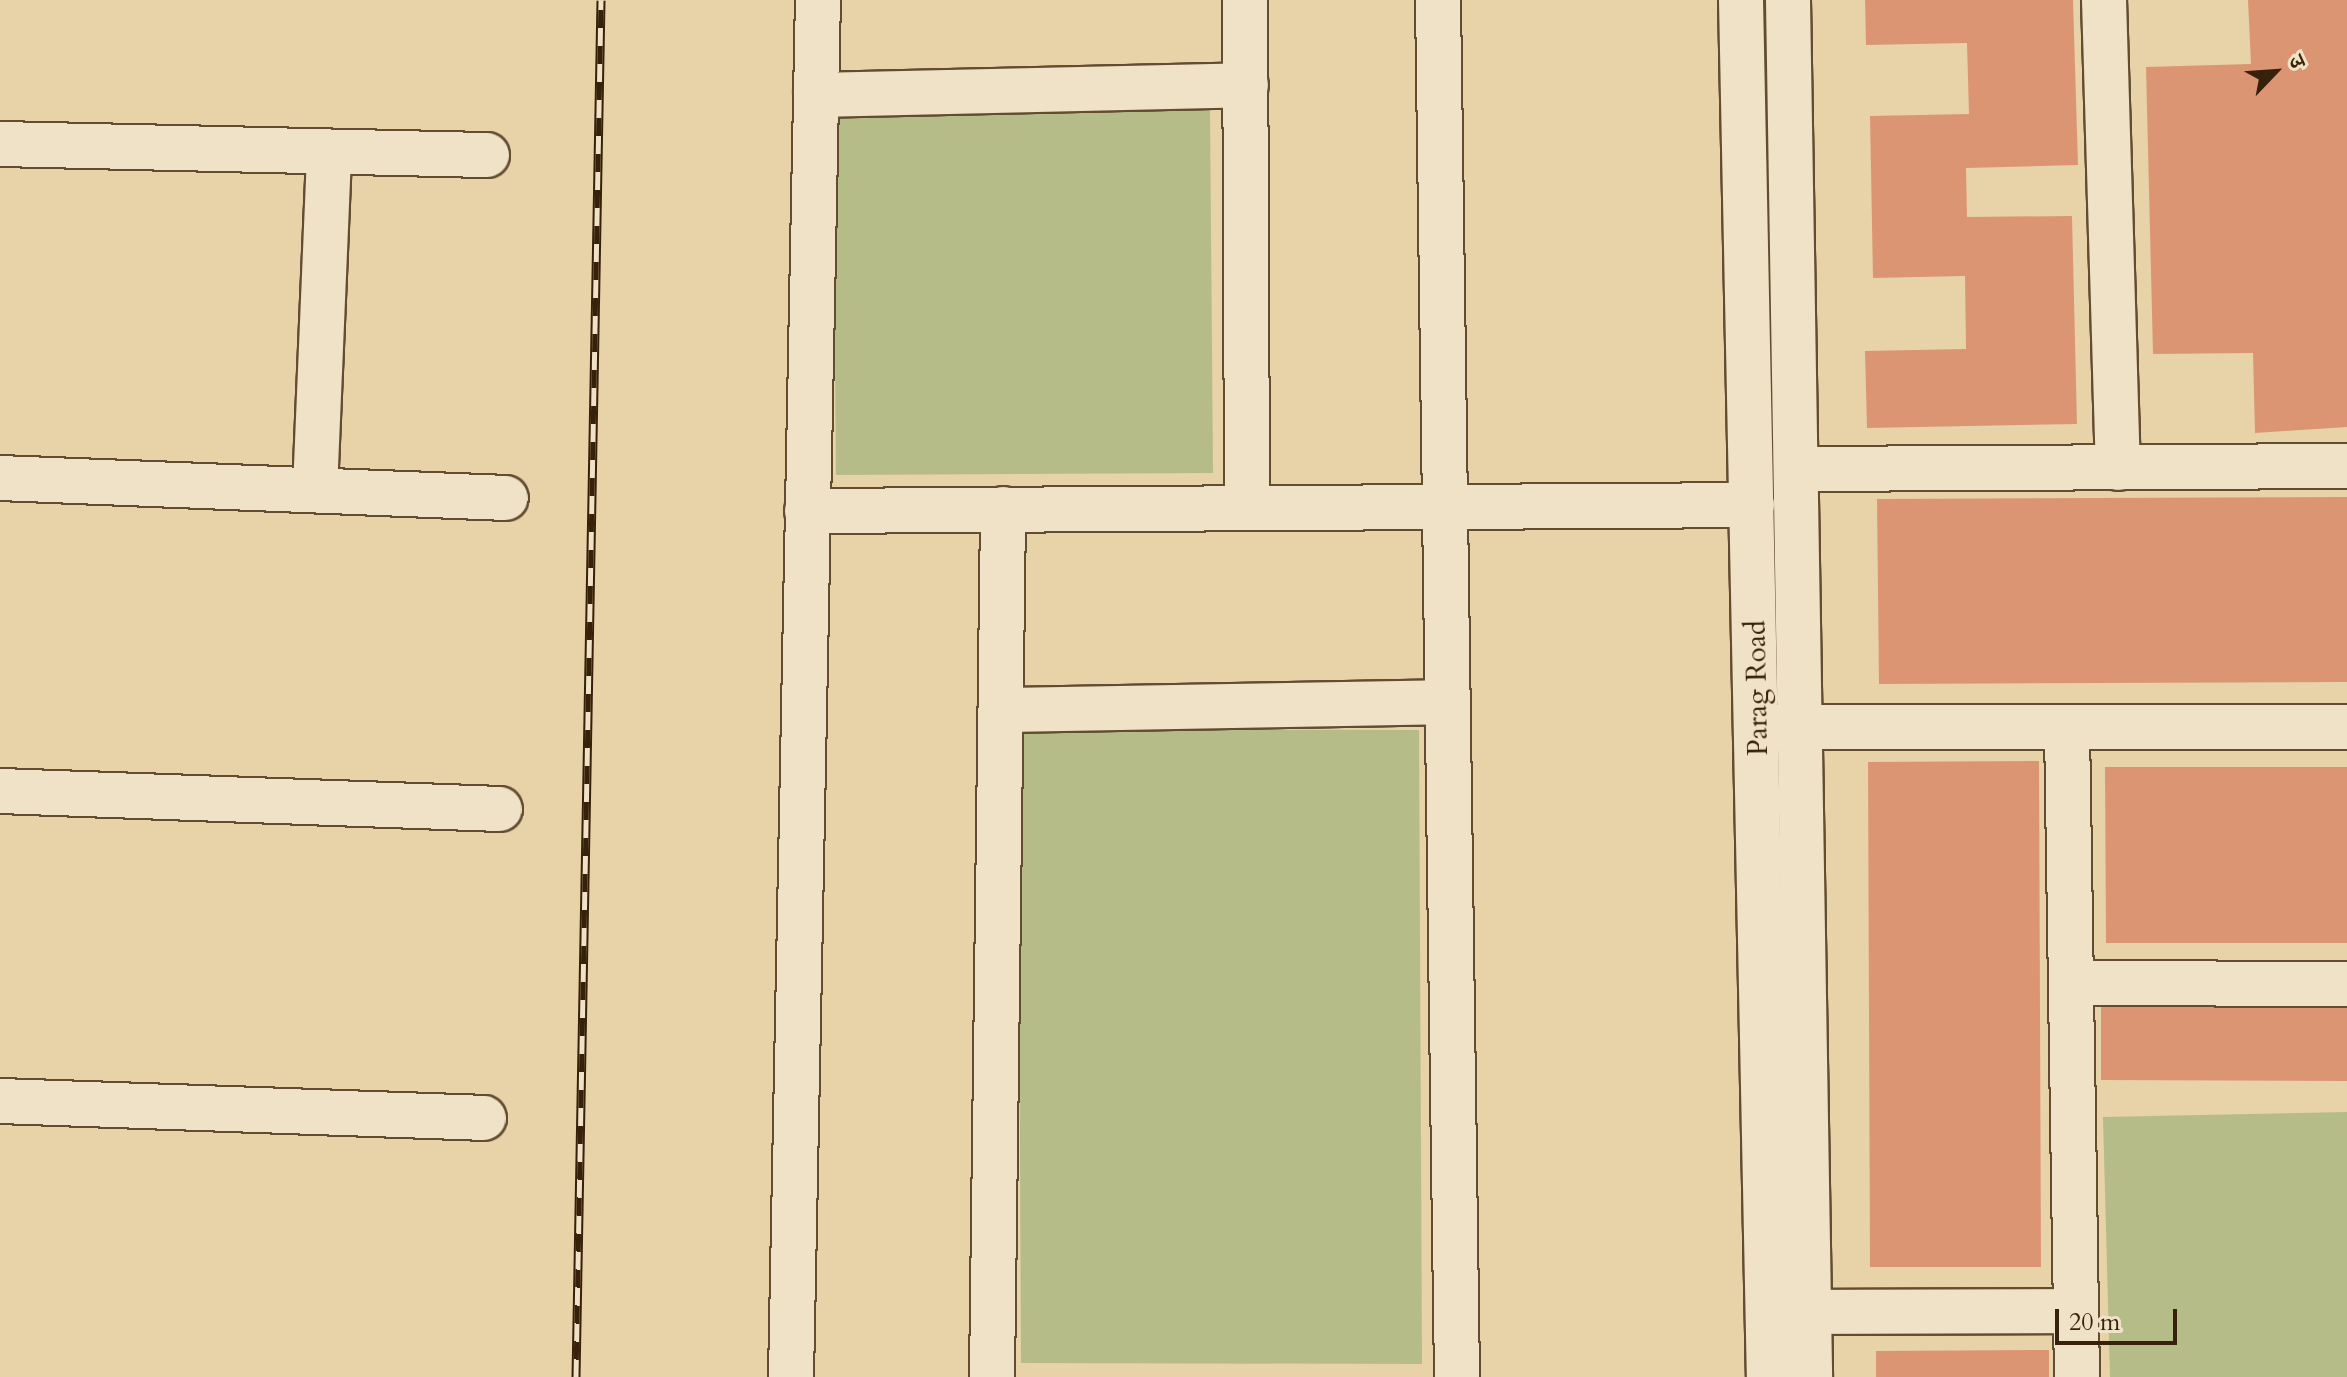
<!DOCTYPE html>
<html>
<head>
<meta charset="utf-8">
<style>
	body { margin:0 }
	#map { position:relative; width:2347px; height:1377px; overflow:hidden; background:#e8d2a8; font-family:Cardo,"Noto Serif Devanagari",serif }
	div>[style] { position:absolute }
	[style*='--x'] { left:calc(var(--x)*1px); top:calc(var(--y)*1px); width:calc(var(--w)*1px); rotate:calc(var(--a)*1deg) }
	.green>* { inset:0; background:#b5bc88 }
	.building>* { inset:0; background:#dc9573 }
	.roads { filter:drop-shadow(2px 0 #634d32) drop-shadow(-2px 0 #634d32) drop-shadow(0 2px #634d32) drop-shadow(0 -2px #634d32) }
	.minor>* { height:44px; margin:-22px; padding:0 22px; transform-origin:22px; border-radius:22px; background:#f0e2c6 }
	.rail>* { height:9px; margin-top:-4.5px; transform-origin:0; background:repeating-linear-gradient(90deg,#f0e2c6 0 18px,#37210b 0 36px); box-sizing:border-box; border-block:2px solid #37210b }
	span { translate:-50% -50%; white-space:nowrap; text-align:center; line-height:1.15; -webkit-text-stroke:6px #f0e2c6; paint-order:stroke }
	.street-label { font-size:28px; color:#37210b }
	.north { position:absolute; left:2235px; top:32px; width:80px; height:80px; -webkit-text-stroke:6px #f0e2c6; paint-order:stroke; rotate:65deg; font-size:22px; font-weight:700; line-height:32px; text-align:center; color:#37210b }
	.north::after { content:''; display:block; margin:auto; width:28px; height:36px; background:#37210b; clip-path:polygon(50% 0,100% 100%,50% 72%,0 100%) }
	.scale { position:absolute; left:2055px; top:1309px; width:122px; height:36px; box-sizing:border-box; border:4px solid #37210b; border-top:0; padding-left:10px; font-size:24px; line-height:28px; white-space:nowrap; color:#37210b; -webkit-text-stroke:6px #f0e2c6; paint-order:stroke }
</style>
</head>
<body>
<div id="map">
	<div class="green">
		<i style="clip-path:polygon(1210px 108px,1213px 473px,836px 475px,833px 110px)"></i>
		<i style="clip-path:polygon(1018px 729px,1419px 730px,1422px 1364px,1021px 1363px)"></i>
		<i style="clip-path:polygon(2347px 1112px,2347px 1377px,2110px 1377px,2103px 1117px)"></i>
	</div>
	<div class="building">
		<i style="clip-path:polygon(1865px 0,2073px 0,2078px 165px,1966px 168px,1967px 217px,2072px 216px,2077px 424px,1867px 428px,1865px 351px,1966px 349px,1965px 276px,1873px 278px,1870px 116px,1969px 114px,1967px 43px,1866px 45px)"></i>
		<i style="clip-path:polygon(2248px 0,2347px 0,2347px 427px,2255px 433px,2253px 353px,2153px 354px,2146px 67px,2251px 64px)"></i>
		<i style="clip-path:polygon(2347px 497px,2347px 682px,1879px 684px,1877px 499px)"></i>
		<i style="clip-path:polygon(2039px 761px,2041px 1267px,1870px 1267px,1868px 762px)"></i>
		<i style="clip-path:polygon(2105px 767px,2347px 767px,2347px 943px,2106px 943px)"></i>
		<i style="clip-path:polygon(2101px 1003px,2347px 1004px,2347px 1081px,2101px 1080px)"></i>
		<i style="clip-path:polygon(2049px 1350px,2049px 1377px,1876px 1377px,1876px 1351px)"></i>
	</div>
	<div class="roads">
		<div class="minor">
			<i style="--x:1245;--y:0;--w:507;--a:89.77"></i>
			<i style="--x:1438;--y:0;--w:1377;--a:89.21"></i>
			<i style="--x:1741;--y:0;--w:1377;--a:88.84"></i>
			<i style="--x:1788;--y:0;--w:1377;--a:89.08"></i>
			<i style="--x:2104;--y:0;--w:468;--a:88.3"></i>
			<i style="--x:816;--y:95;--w:430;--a:-1.3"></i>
			<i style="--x:0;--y:144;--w:487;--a:1.3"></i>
			<i style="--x:1798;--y:469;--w:549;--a:-0.31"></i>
			<i style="--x:0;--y:478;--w:506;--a:2.26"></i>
			<i style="--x:315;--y:490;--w:337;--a:-87.6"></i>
			<i style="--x:807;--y:511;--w:945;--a:-0.36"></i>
			<i style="--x:1001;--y:710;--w:447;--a:-1"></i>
			<i style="--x:1772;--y:727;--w:575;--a:0"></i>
			<i style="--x:2067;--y:728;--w:649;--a:89.12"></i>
			<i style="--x:0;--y:791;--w:500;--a:2.06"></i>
			<i style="--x:2071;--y:983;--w:276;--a:0.2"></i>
			<i style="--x:0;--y:1101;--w:484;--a:2"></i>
			<i style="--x:1809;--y:1312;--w:267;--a:-0.2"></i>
			<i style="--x:791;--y:1377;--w:1377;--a:-88.88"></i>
			<i style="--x:992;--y:1377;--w:868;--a:-89.27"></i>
		</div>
	</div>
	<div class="rail">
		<i style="--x:576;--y:1377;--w:1377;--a:-88.96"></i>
	</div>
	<div class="street-label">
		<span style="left:1757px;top:688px;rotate:-91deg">Parag Road</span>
	</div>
	<div class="north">उ</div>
	<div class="scale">20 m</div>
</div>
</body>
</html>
